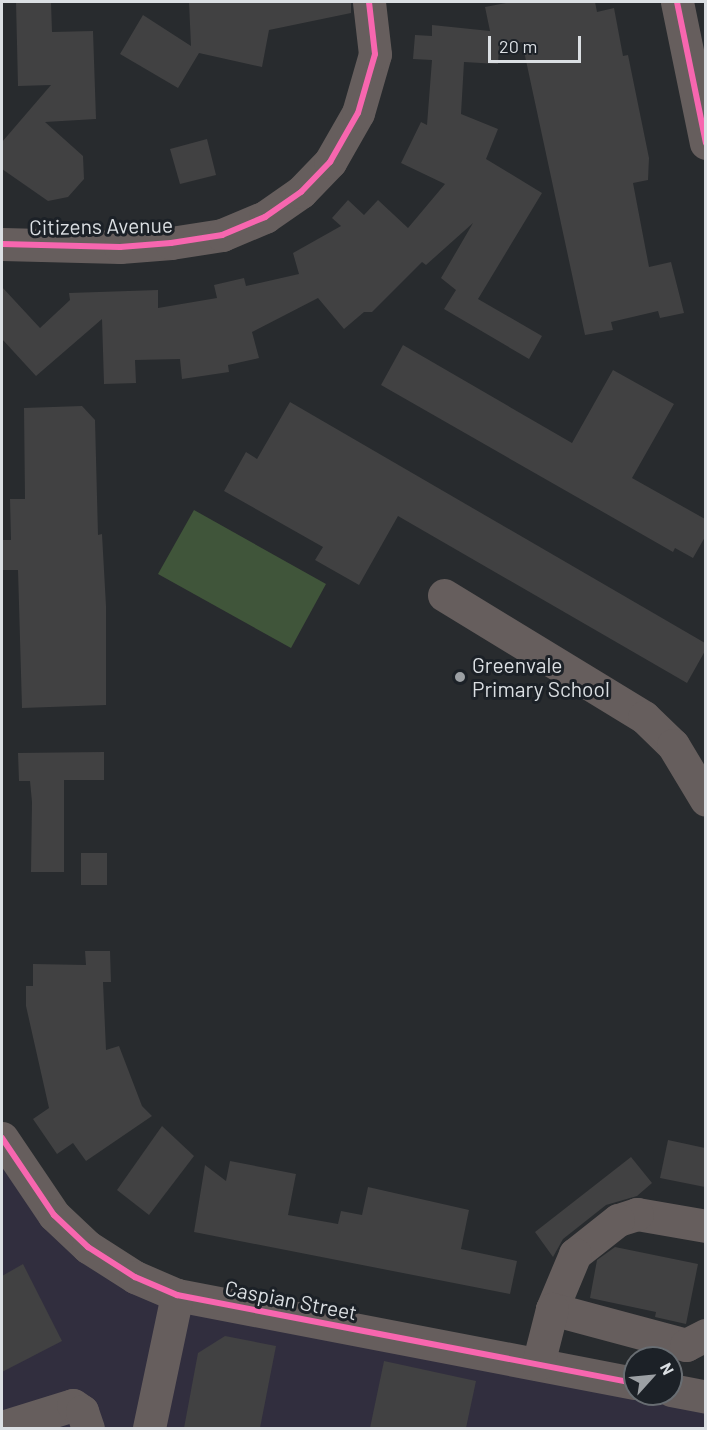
<!DOCTYPE html>
<html>
<head>
<meta charset="utf-8">
<style>
	body { margin:0 }
	#map { position:relative; width:707px; height:1430px; overflow:hidden; background:#282b2e; font-family:Barlow,sans-serif }
	div>[style] { position:absolute }
	[style*='--x'] { left:calc(var(--x)*1px); top:calc(var(--y)*1px); width:calc(var(--w)*1px); rotate:calc(var(--a)*1deg) }
	.commercial>* { inset:0; background:#312e3e }
	.green>* { inset:0; background:#40553a }
	.building>* { inset:0; background:#414142 }
	.minor>* { height:33px; margin:-16.5px; padding:0 16.5px; transform-origin:16.5px; border-radius:16.5px; background:#665e5d }
	.cycleway>* { height:6px; margin:-3px; padding:0 3px; transform-origin:3px; border-radius:3px; background:#f766af }
	.dots>* { width:16px; height:16px; translate:-50% -50%; box-sizing:border-box; border:3px solid #1c2127; border-radius:50% }
	span { translate:-50% -50%; white-space:nowrap; text-align:center; line-height:1.15; -webkit-text-stroke:6px #1c2127; paint-order:stroke }
	.street-label { font-size:21px; color:#dbdfe3 }
	.poi-label { font-size:21px; color:#dbdfe3 }
	.left { translate:0 -50%; text-align:left }
	.frame { position:absolute; inset:0; border:3px solid #dbdfe3; pointer-events:none }
	.north { position:absolute; left:623px; top:1346px; width:60px; height:60px; box-sizing:border-box; background:#1c2127; border:2px solid #686d72; border-radius:50%; rotate:63deg; font-size:16px; font-weight:700; line-height:24px; text-align:center; color:#dbdfe3 }
	.north::after { content:''; display:block; margin:auto; width:21px; height:27px; background:#9ca0a4; clip-path:polygon(50% 0,100% 100%,50% 72%,0 100%) }
	.scale { position:absolute; left:488px; top:36px; width:93px; height:27px; box-sizing:border-box; border:3px solid #dbdfe3; border-top:0; padding-left:8px; font-size:18px; line-height:21px; white-space:nowrap; color:#dbdfe3; -webkit-text-stroke:4px #1c2127; paint-order:stroke }
</style>
</head>
<body>
<div id="map">
	<div class="commercial">
		<i style="clip-path:polygon(2px 1151px,135px 1278px,635px 1394px,706px 1398px,705px 1428px,2px 1428px)"></i>
	</div>
	<div class="green">
		<i style="clip-path:polygon(194px 510px,326px 584px,291px 648px,158px 574px)"></i>
	</div>
	<div class="building">
		<i style="clip-path:polygon(16px 2px,51px 2px,52px 32px,93px 31px,96px 119px,45px 122px,83px 156px,84px 179px,68px 197px,48px 201px,2px 169px,2px 142px,51px 85px,18px 86px)"></i>
		<i style="clip-path:polygon(189px 2px,351px 2px,351px 13px,269px 30px,262px 67px,199px 53px,178px 88px,120px 54px,143px 15px,191px 46px)"></i>
		<i style="clip-path:polygon(512px 2px,595px 2px,597px 12px,614px 8px,623px 56px,628px 55px,649px 158px,648px 180px,633px 183px,649px 267px,671px 262px,684px 313px,660px 318px,658px 311px,611px 322px,613px 330px,585px 335px,522px 42px,499px 47px,498px 64px,464px 62px,461px 114px,498px 129px,486px 159px,542px 193px,478px 299px,542px 336px,529px 359px,444px 309px,456px 290px,441px 278px,473px 223px,426px 265px,422px 262px,372px 312px,364px 312px,344px 329px,318px 298px,252px 332px,259px 358px,228px 365px,229px 372px,182px 379px,180px 359px,135px 360px,136px 383px,104px 384px,102px 319px,36px 376px,2px 339px,2px 287px,40px 328px,70px 300px,69px 293px,158px 290px,158px 308px,217px 298px,214px 285px,244px 278px,246px 286px,299px 274px,293px 253px,341px 226px,332px 218px,348px 200px,364px 215px,378px 200px,408px 228px,445px 184px,401px 163px,421px 122px,427px 125px,432px 60px,413px 59px,415px 35px,432px 36px,432px 25px,490px 31px,485px 7px)"></i>
		<i style="clip-path:polygon(207px 139px,216px 175px,180px 184px,170px 149px)"></i>
		<i style="clip-path:polygon(403px 345px,572px 443px,613px 370px,674px 404px,632px 478px,705px 519px,705px 537px,693px 558px,675px 548px,673px 552px,381px 385px)"></i>
		<i style="clip-path:polygon(290px 402px,705px 643px,705px 651px,687px 683px,398px 516px,359px 585px,315px 560px,323px 547px,224px 491px,246px 452px,257px 459px)"></i>
		<i style="clip-path:polygon(82px 406px,95px 420px,98px 535px,102px 534px,106px 606px,106px 705px,22px 708px,18px 570px,2px 570px,2px 540px,11px 540px,10px 499px,25px 499px,24px 408px)"></i>
		<i style="clip-path:polygon(104px 752px,104px 780px,64px 780px,64px 872px,31px 872px,32px 802px,30px 781px,19px 781px,18px 753px)"></i>
		<i style="clip-path:polygon(81px 853px,107px 853px,107px 885px,81px 885px)"></i>
		<i style="clip-path:polygon(85px 951px,110px 951px,111px 982px,103px 982px,106px 1050px,119px 1046px,142px 1106px,152px 1116px,86px 1161px,73px 1143px,57px 1154px,33px 1119px,49px 1108px,26px 1006px,26px 986px,33px 986px,33px 964px,86px 965px)"></i>
		<i style="clip-path:polygon(162px 1126px,194px 1156px,149px 1215px,117px 1190px)"></i>
		<i style="clip-path:polygon(668px 1140px,705px 1148px,705px 1187px,660px 1178px)"></i>
		<i style="clip-path:polygon(631px 1157px,652px 1183px,637px 1196px,606px 1205px,563px 1239px,553px 1257px,535px 1232px)"></i>
		<i style="clip-path:polygon(230px 1161px,296px 1174px,288px 1215px,338px 1224px,341px 1211px,362px 1215px,368px 1187px,469px 1210px,461px 1249px,517px 1261px,510px 1294px,194px 1232px,205px 1165px,226px 1181px)"></i>
		<i style="clip-path:polygon(615px 1247px,698px 1264px,686px 1324px,655px 1317px,656px 1312px,590px 1298px,597px 1260px)"></i>
		<i style="clip-path:polygon(23px 1264px,62px 1341px,2px 1372px,2px 1276px)"></i>
		<i style="clip-path:polygon(225px 1336px,276px 1346px,260px 1428px,184px 1428px,198px 1353px)"></i>
		<i style="clip-path:polygon(384px 1361px,476px 1381px,466px 1428px,370px 1428px)"></i>
	</div>
	<div class="minor">
		<i style="--x:677;--y:2;--w:144;--a:78.4"></i>
		<i style="--x:2;--y:244;--w:118;--a:1.5"></i>
		<i style="--x:120;--y:247;--w:51;--a:-4.5"></i>
		<i style="--x:171;--y:243;--w:52;--a:-8.9"></i>
		<i style="--x:222;--y:235;--w:47;--a:-22.7"></i>
		<i style="--x:265;--y:217;--w:44;--a:-34.8"></i>
		<i style="--x:301;--y:192;--w:42;--a:-46"></i>
		<i style="--x:330;--y:162;--w:56;--a:-60.3"></i>
		<i style="--x:358;--y:113;--w:61;--a:-73.9"></i>
		<i style="--x:375;--y:54;--w:52;--a:-96.6"></i>
		<i style="--x:444;--y:595;--w:234;--a:31.4"></i>
		<i style="--x:644;--y:717;--w:40;--a:44"></i>
		<i style="--x:673;--y:745;--w:64;--a:59"></i>
		<i style="--x:2;--y:1138;--w:93;--a:56"></i>
		<i style="--x:54;--y:1215;--w:47;--a:43.3"></i>
		<i style="--x:88;--y:1247;--w:56;--a:32.6"></i>
		<i style="--x:135;--y:1277;--w:46;--a:23.2"></i>
		<i style="--x:177;--y:1295;--w:466;--a:10.9"></i>
		<i style="--x:706;--y:1226;--w:70;--a:-170.1"></i>
		<i style="--x:637;--y:1214;--w:20;--a:162"></i>
		<i style="--x:618;--y:1220;--w:55;--a:141.7"></i>
		<i style="--x:575;--y:1254;--w:60;--a:112.7"></i>
		<i style="--x:552;--y:1309;--w:139;--a:15"></i>
		<i style="--x:686;--y:1345;--w:22;--a:-27"></i>
		<i style="--x:538;--y:1364;--w:57;--a:-75.7"></i>
		<i style="--x:671;--y:1390;--w:36;--a:11"></i>
		<i style="--x:2;--y:1427;--w:74;--a:-17.2"></i>
		<i style="--x:73;--y:1405;--w:11;--a:34"></i>
		<i style="--x:82;--y:1411;--w:18;--a:71"></i>
		<i style="--x:149;--y:1428;--w:136;--a:-78.1"></i>
	</div>
	<div class="cycleway">
		<i style="--x:677;--y:2;--w:144;--a:78.4"></i>
		<i style="--x:2;--y:244;--w:118;--a:1.5"></i>
		<i style="--x:120;--y:247;--w:51;--a:-4.5"></i>
		<i style="--x:171;--y:243;--w:52;--a:-8.9"></i>
		<i style="--x:222;--y:235;--w:47;--a:-22.7"></i>
		<i style="--x:265;--y:217;--w:44;--a:-34.8"></i>
		<i style="--x:301;--y:192;--w:42;--a:-46"></i>
		<i style="--x:330;--y:162;--w:56;--a:-60.3"></i>
		<i style="--x:358;--y:113;--w:61;--a:-73.9"></i>
		<i style="--x:375;--y:54;--w:52;--a:-96.6"></i>
		<i style="--x:2;--y:1138;--w:93;--a:56"></i>
		<i style="--x:54;--y:1215;--w:47;--a:43.3"></i>
		<i style="--x:88;--y:1247;--w:56;--a:32.6"></i>
		<i style="--x:135;--y:1277;--w:46;--a:23.2"></i>
		<i style="--x:177;--y:1295;--w:466;--a:10.9"></i>
	</div>
	<div class="dots">
		<i style="left:460px;top:677px;background:#9ca0a4"></i>
	</div>
	<div class="street-label">
		<span style="left:101px;top:226px;rotate:-1deg">Citizens Avenue</span>
		<span style="left:291px;top:1300px;rotate:11deg">Caspian Street</span>
	</div>
	<div class="poi-label">
		<span class="left" style="left:472px;top:677px">Greenvale<br>Primary School</span>
	</div>
	<div class="frame"></div>
	<div class="north">N</div>
	<div class="scale">20 m</div>
</div>
</body>
</html>
